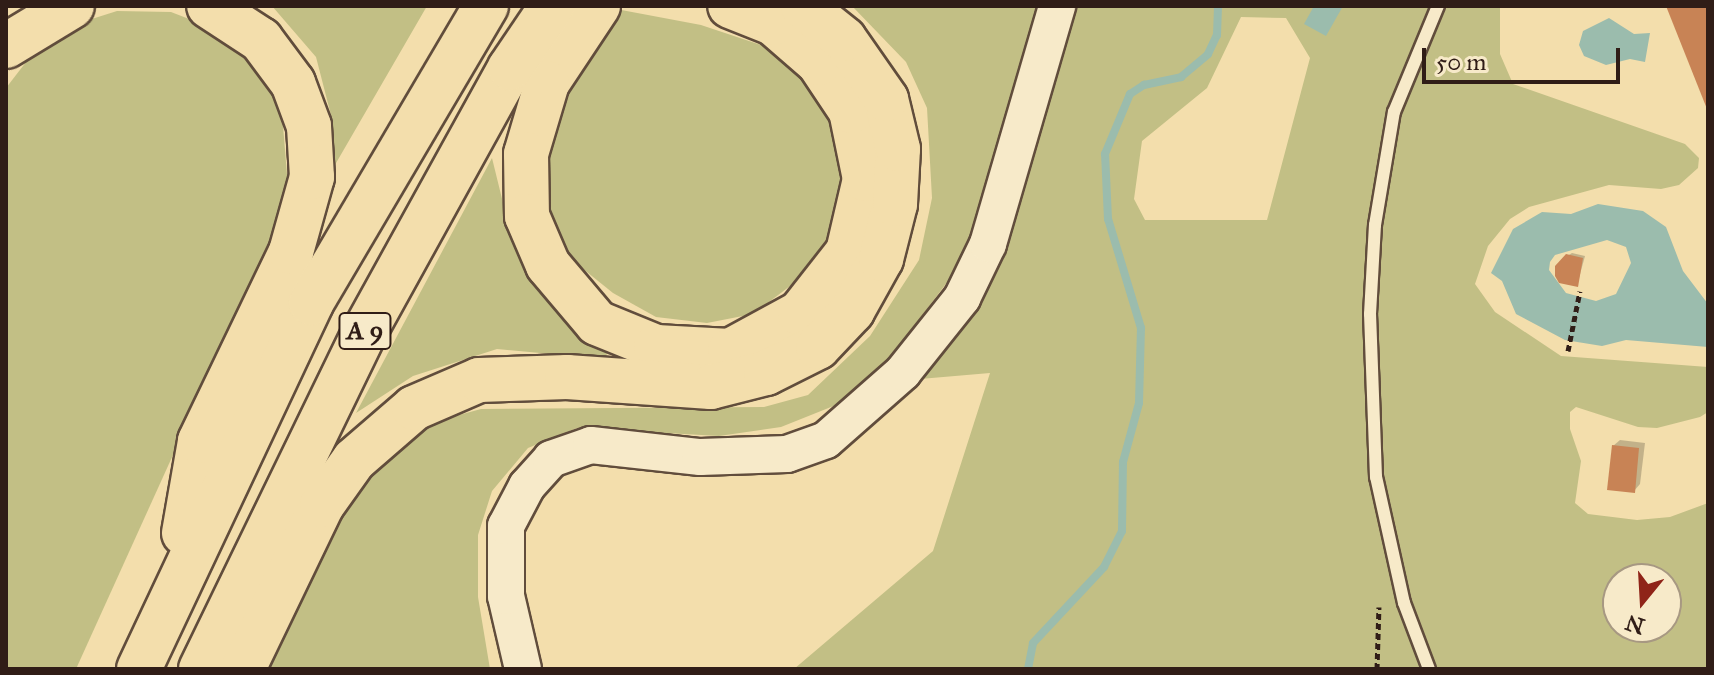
<!DOCTYPE html>
<html>
<head>
<meta charset="utf-8">
<style>
	body { margin:0 }
	#map { position:relative; width:1714px; height:675px; overflow:hidden; background:#f3deac; font-family:"IM FELL Great Primer",serif }
	div>[style] { position:absolute }
	[style*='--x'] { left:calc(var(--x)*1px); top:calc(var(--y)*1px); width:calc(var(--w)*1px); rotate:calc(var(--a)*1deg) }
	.green>* { inset:0; background:#c2bf85 }
	.water>* { inset:0; background:#9bbcad }
	.shadow>* { inset:0; background:#0003 }
	.stream>* { height:8px; margin:-4px; padding:0 4px; transform-origin:4px; border-radius:4px; background:#9bbcad }
	.building>* { inset:0; background:#c88355 }
	.path>* { height:5px; margin-top:-2.5px; transform-origin:0; background:repeating-linear-gradient(90deg,#301d17 0 6px,transparent 0 10px) }
	.roads { filter:drop-shadow(2px 0 #614d3c) drop-shadow(-2px 0 #614d3c) drop-shadow(0 2px #614d3c) drop-shadow(0 -2px #614d3c) }
	.lane>* { height:12px; margin:-6px; padding:0 6px; transform-origin:6px; border-radius:6px; background:#f7eac9 }
	.secondary>* { height:36px; margin:-18px; padding:0 18px; transform-origin:18px; border-radius:18px; background:#f7eac9 }
	.highway>* { height:44px; margin:-22px; padding:0 22px; transform-origin:22px; border-radius:22px; background:#f3deac }
	span { translate:-50% -50%; white-space:nowrap; text-align:center; line-height:1.15; -webkit-text-stroke:6px #f7eac9; paint-order:stroke }
	.shield-label span { padding:2px 6px; background:#f7eac9; border:2px solid; border-radius:6px; -webkit-text-stroke-width:0 }
	.shield-label { font-size:26px; color:#301d17; font-weight:700 }
	.frame { position:absolute; inset:0; border:8px solid #301d17; pointer-events:none }
	.north { position:absolute; left:1602px; top:563px; width:80px; height:80px; box-sizing:border-box; background:#f7eac9; border:2px solid #a79882; border-radius:50%; rotate:198deg; font-size:22px; font-weight:700; line-height:32px; text-align:center; color:#301d17 }
	.north::after { content:''; display:block; margin:auto; width:28px; height:36px; background:#8f2418; clip-path:polygon(50% 0,100% 100%,50% 72%,0 100%) }
	.scale { position:absolute; left:1422px; top:48px; width:198px; height:36px; box-sizing:border-box; border:4px solid #301d17; border-top:0; padding-left:10px; font-size:24px; line-height:28px; white-space:nowrap; color:#301d17; -webkit-text-stroke:6px #f7eac9; paint-order:stroke }
</style>
</head>
<body>
<div id="map">
	<div class="green">
		<i style="clip-path:polygon(272px 6px,427px 6px,332px 170px,332px 119px,316px 57px)"></i>
		<i style="clip-path:polygon(852px 6px,1037px 6px,967px 256px,895px 351px,846px 401px,781px 427px,719px 436px,577px 428px,528px 448px,492px 491px,478px 535px,478px 597px,490px 669px,263px 669px,360px 477px,430px 423px,481px 409px,764px 407px,808px 395px,870px 336px,919px 260px,932px 198px,927px 108px,906px 62px)"></i>
		<i style="clip-path:polygon(evenodd,1063px 6px,1500px 6px,1500px 54px,1513px 84px,1685px 144px,1699px 158px,1698px 168px,1679px 185px,1661px 189px,1609px 185px,1529px 207px,1510px 219px,1488px 246px,1475px 284px,1495px 312px,1561px 356px,1708px 367px,1708px 412px,1700px 417px,1657px 428px,1638px 427px,1576px 407px,1570px 412px,1570px 429px,1581px 461px,1575px 503px,1588px 514px,1637px 520px,1670px 517px,1708px 503px,1708px 669px,794px 669px,933px 551px,990px 373px,920px 379px,1063px 6px,1241px 17px,1286px 18px,1310px 58px,1267px 220px,1145px 220px,1134px 199px,1142px 141px,1207px 88px,1241px 17px,1063px 6px,1618px 579px,1666px 579px,1666px 627px,1618px 627px,1618px 579px)"></i>
		<i style="clip-path:polygon(616px 9px,701px 25px,767px 47px,809px 78px,824px 98px,847px 161px,830px 241px,794px 283px,753px 314px,707px 323px,656px 317px,613px 293px,572px 260px,553px 221px,545px 179px,547px 124px)"></i>
		<i style="clip-path:polygon(117px 11px,171px 12px,220px 31px,251px 57px,281px 101px,289px 199px,76px 669px,6px 669px,6px 88px,33px 53px,76px 24px)"></i>
		<i style="clip-path:polygon(492px 158px,505px 211px,549px 301px,609px 348px,605px 359px,497px 349px,413px 376px,356px 413px)"></i>
	</div>
	<div class="water">
		<i style="clip-path:polygon(1314px 6px,1343px 6px,1326px 36px,1304px 24px)"></i>
		<i style="clip-path:polygon(1609px 18px,1634px 34px,1650px 33px,1645px 62px,1630px 59px,1606px 65px,1584px 56px,1579px 45px,1583px 31px)"></i>
		<i style="clip-path:polygon(evenodd,1598px 204px,1643px 211px,1666px 227px,1683px 271px,1708px 304px,1708px 347px,1626px 340px,1602px 346px,1565px 340px,1516px 314px,1502px 281px,1491px 273px,1513px 229px,1542px 212px,1571px 214px,1598px 204px,1607px 240px,1626px 247px,1631px 263px,1616px 294px,1596px 301px,1566px 293px,1549px 270px,1550px 262px,1555px 255px,1607px 240px)"></i>
	</div>
	<div class="shadow">
		<i style="clip-path:polygon(1572px 253px,1585px 256px,1577px 285px,1561px 260px)"></i>
		<i style="clip-path:polygon(1620px 440px,1645px 443px,1640px 484px,1634px 491px,1613px 446px)"></i>
	</div>
	<div class="stream">
		<i style="--x:1028;--y:669;--w:26;--a:-79"></i>
		<i style="--x:1033;--y:643;--w:104;--a:-46.9"></i>
		<i style="--x:1104;--y:567;--w:40;--a:-63.4"></i>
		<i style="--x:1122;--y:531;--w:69;--a:-89.2"></i>
		<i style="--x:1123;--y:462;--w:61;--a:-74.8"></i>
		<i style="--x:1139;--y:403;--w:75;--a:-88.5"></i>
		<i style="--x:1141;--y:328;--w:114;--a:-106.8"></i>
		<i style="--x:1108;--y:219;--w:65;--a:-92.6"></i>
		<i style="--x:1105;--y:154;--w:65;--a:-67.4"></i>
		<i style="--x:1130;--y:94;--w:17;--a:-33"></i>
		<i style="--x:1144;--y:85;--w:38;--a:-12"></i>
		<i style="--x:1181;--y:77;--w:35;--a:-40"></i>
		<i style="--x:1208;--y:54;--w:21;--a:-65"></i>
		<i style="--x:1217;--y:35;--w:29;--a:-88"></i>
	</div>
	<div class="building">
		<i style="clip-path:polygon(1666px 6px,1708px 6px,1708px 109px,1707px 109px)"></i>
		<i style="clip-path:polygon(1566px 254px,1583px 258px,1578px 287px,1559px 283px,1555px 276px,1555px 266px)"></i>
		<i style="clip-path:polygon(1612px 445px,1639px 448px,1635px 493px,1607px 490px)"></i>
	</div>
	<div class="path">
		<i style="--x:1568;--y:351;--w:61;--a:-78.7"></i>
		<i style="--x:1377;--y:669;--w:62;--a:-88.2"></i>
	</div>
	<div class="roads">
		<div class="lane">
			<i style="--x:1429;--y:669;--w:71;--a:-110.7"></i>
			<i style="--x:1404;--y:603;--w:129;--a:-102.5"></i>
			<i style="--x:1376;--y:477;--w:163;--a:-92.1"></i>
			<i style="--x:1370;--y:314;--w:89;--a:-86.8"></i>
			<i style="--x:1375;--y:225;--w:115;--a:-80.5"></i>
			<i style="--x:1394;--y:112;--w:115;--a:-67.5"></i>
		</div>
		<div class="secondary">
			<i style="--x:523;--y:669;--w:75;--a:-103.1"></i>
			<i style="--x:506;--y:596;--w:70;--a:-90"></i>
			<i style="--x:506;--y:526;--w:45;--a:-62.3"></i>
			<i style="--x:527;--y:486;--w:36;--a:-48"></i>
			<i style="--x:551;--y:459;--w:42;--a:-19.3"></i>
			<i style="--x:591;--y:445;--w:110;--a:6.3"></i>
			<i style="--x:700;--y:457;--w:87;--a:-2"></i>
			<i style="--x:787;--y:454;--w:41;--a:-19.7"></i>
			<i style="--x:826;--y:440;--w:103;--a:-41.4"></i>
			<i style="--x:903;--y:372;--w:95;--a:-51.4"></i>
			<i style="--x:962;--y:298;--w:60;--a:-64.3"></i>
			<i style="--x:988;--y:244;--w:248;--a:-73.8"></i>
		</div>
		<div class="highway">
			<i style="--x:598;--y:6;--w:92;--a:123.5"></i>
			<i style="--x:547;--y:83;--w:74;--a:106.5"></i>
			<i style="--x:526;--y:154;--w:62;--a:89.1"></i>
			<i style="--x:527;--y:216;--w:53;--a:66.8"></i>
			<i style="--x:548;--y:265;--w:76;--a:49.8"></i>
			<i style="--x:597;--y:323;--w:64;--a:22.1"></i>
			<i style="--x:656;--y:347;--w:74;--a:3.1"></i>
			<i style="--x:730;--y:351;--w:80;--a:-28.5"></i>
			<i style="--x:800;--y:313;--w:78;--a:-51.8"></i>
			<i style="--x:848;--y:252;--w:75;--a:-76.9"></i>
			<i style="--x:865;--y:179;--w:69;--a:-101.6"></i>
			<i style="--x:851;--y:111;--w:58;--a:-123.7"></i>
			<i style="--x:819;--y:63;--w:61;--a:-139"></i>
			<i style="--x:773;--y:23;--w:46;--a:-158.4"></i>
			<i style="--x:6;--y:46;--w:77;--a:-31.2"></i>
			<i style="--x:184;--y:533;--w:93;--a:-80.1"></i>
			<i style="--x:200;--y:441;--w:210;--a:-64.3"></i>
			<i style="--x:291;--y:252;--w:78;--a:-74.4"></i>
			<i style="--x:312;--y:177;--w:51;--a:-93.4"></i>
			<i style="--x:309;--y:126;--w:46;--a:-110.4"></i>
			<i style="--x:293;--y:83;--w:54;--a:-126.7"></i>
			<i style="--x:261;--y:40;--w:62;--a:-146.8"></i>
			<i style="--x:139;--y:669;--w:404;--a:-64.8"></i>
			<i style="--x:311;--y:303;--w:345;--a:-59.5"></i>
			<i style="--x:201;--y:669;--w:378;--a:-64.1"></i>
			<i style="--x:366;--y:329;--w:298;--a:-61.1"></i>
			<i style="--x:510;--y:68;--w:75;--a:-55.9"></i>
			<i style="--x:243;--y:669;--w:182;--a:-64.3"></i>
			<i style="--x:322;--y:505;--w:55;--a:-54.6"></i>
			<i style="--x:354;--y:460;--w:79;--a:-40.9"></i>
			<i style="--x:414;--y:408;--w:71;--a:-23.3"></i>
			<i style="--x:479;--y:380;--w:88;--a:-2"></i>
			<i style="--x:567;--y:377;--w:144;--a:4"></i>
			<i style="--x:711;--y:387;--w:57;--a:-14.3"></i>
			<i style="--x:766;--y:373;--w:58;--a:-26.6"></i>
			<i style="--x:818;--y:347;--w:50;--a:-46.6"></i>
			<i style="--x:852;--y:311;--w:60;--a:-60.9"></i>
			<i style="--x:881;--y:259;--w:57;--a:-75.7"></i>
			<i style="--x:895;--y:204;--w:55;--a:-86.9"></i>
			<i style="--x:898;--y:149;--w:51;--a:-103.5"></i>
			<i style="--x:886;--y:99;--w:73;--a:-125"></i>
			<i style="--x:844;--y:39;--w:53;--a:-141.2"></i>
		</div>
	</div>
	<div class="shield-label">
		<span style="left:365px;top:331px">A 9</span>
	</div>
	<div class="frame"></div>
	<div class="north">N</div>
	<div class="scale">50 m</div>
</div>
</body>
</html>
